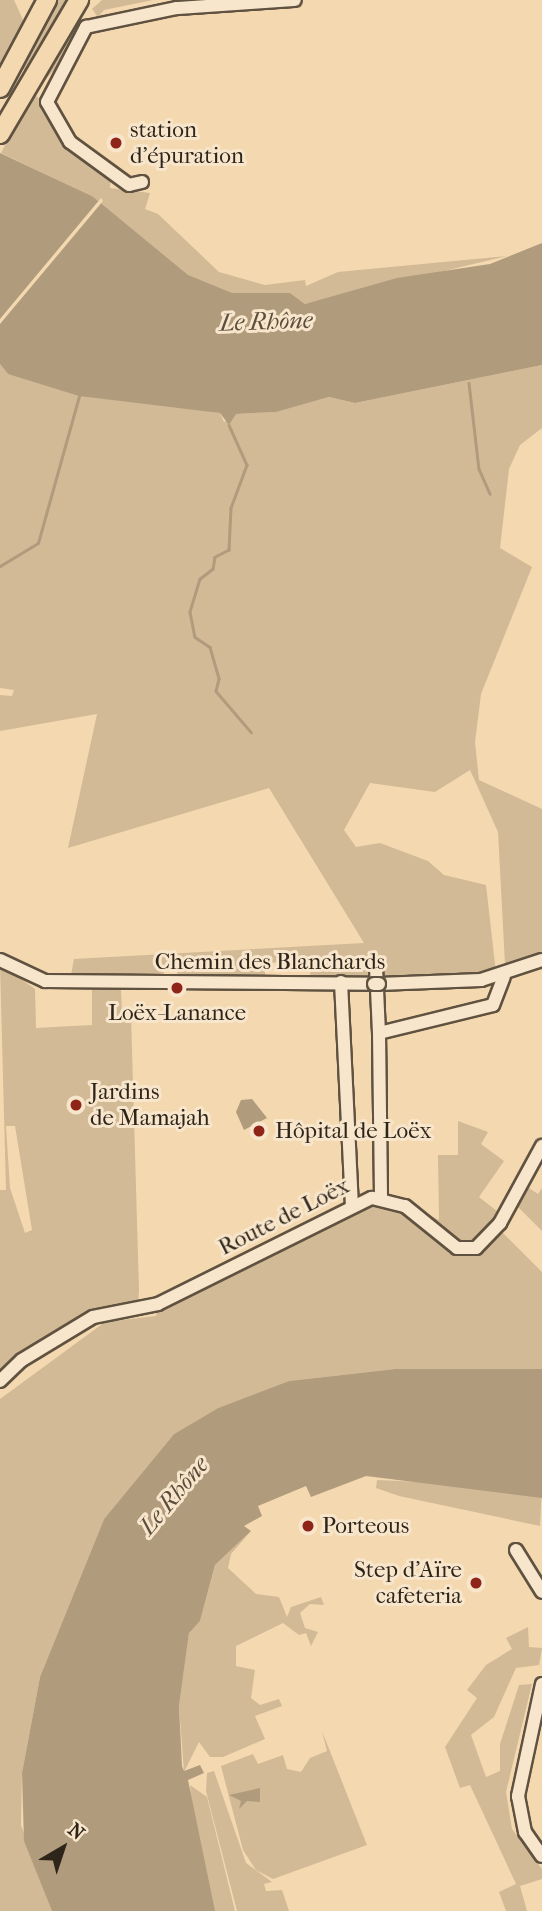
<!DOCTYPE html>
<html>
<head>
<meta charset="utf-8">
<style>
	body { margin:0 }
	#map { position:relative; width:542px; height:1911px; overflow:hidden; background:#f4d8b0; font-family:"IM FELL French Canon",serif }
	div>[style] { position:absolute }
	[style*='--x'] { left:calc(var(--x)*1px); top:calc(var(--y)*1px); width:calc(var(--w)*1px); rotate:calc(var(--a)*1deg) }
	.green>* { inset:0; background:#d2ba96 }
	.water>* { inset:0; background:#b19b7d }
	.pier>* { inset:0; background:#f4d8b0 }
	.stream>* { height:2.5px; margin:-1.25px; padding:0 1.25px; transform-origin:1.25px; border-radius:1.25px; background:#b19b7d }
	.roads { filter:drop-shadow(2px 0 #605240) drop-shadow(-2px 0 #605240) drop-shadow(0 2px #605240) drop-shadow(0 -2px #605240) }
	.minor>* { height:12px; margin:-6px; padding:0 6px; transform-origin:6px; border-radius:6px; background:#f8e6cc }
	.highway>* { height:18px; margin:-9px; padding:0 9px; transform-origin:9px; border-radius:9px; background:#f4d8b0 }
	.bridges { filter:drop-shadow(2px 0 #605240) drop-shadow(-2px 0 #605240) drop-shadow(0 2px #605240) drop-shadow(0 -2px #605240) }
	.minor-bridge>* { height:12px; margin:-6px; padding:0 6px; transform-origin:6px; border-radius:6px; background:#f8e6cc }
	.dots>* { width:19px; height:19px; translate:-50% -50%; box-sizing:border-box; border:4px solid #f8e6cc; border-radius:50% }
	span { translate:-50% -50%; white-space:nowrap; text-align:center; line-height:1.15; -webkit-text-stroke:6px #f8e6cc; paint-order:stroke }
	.poi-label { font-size:23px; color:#2e251a }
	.left { translate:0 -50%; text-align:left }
	.right { translate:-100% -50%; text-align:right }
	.street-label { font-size:23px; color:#2e251a }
	.water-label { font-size:24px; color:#5c4e3d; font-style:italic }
	.north { position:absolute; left:28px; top:1813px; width:70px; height:70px; -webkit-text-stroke:5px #f8e6cc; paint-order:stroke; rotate:39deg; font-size:19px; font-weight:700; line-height:28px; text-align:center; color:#2e251a }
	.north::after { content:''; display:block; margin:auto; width:24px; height:32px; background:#2e251a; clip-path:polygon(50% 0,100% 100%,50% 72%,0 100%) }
</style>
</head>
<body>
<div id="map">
	<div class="green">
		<i style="clip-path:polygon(0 0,14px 0,24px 22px,0 69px)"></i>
		<i style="clip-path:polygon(56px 0,70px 0,26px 71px,18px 67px)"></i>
		<i style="clip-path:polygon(102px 0,153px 0,104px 10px,98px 17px,92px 9px)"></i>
		<i style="clip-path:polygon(87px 4px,61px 63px,37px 88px,51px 59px)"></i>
		<i style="clip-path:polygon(37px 96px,61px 136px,111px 175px,110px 188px,150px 193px,145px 209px,158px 214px,219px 272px,265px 285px,305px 280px,306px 286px,338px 272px,507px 256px,305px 304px,290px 293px,258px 300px,188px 285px,92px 196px,1px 153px,26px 104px)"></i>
		<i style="clip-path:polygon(0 364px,8px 374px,220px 413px,224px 422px,236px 414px,275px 412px,329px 397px,355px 403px,542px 365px,542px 428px,520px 445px,509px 469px,500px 548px,532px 567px,481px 694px,475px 742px,479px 780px,542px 809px,542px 954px,505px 964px,498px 832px,470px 770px,435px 792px,370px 783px,344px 830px,356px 847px,380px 843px,428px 861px,444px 875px,486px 885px,496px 973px,310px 978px,311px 965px,265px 962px,265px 976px,179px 976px,171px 961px,162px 976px,71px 975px,74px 959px,364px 943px,269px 788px,68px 848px,97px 714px,0 731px,0 695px,12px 696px,14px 690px,0 688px)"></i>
		<i style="clip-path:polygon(evenodd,0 964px,35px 989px,36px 1028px,92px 1025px,92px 990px,121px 990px,122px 1017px,131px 1016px,139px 1290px,138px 1304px,94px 1310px,0 1375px,0 1190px,6px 1190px,0 964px,6px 1126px,15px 1126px,32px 1230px,25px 1233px,10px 1188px,6px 1126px)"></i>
		<i style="clip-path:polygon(458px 1121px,488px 1132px,481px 1144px,504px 1161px,479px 1197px,502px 1215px,500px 1230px,542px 1272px,542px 1369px,395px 1369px,289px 1381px,218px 1408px,174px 1434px,104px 1519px,40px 1677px,22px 1773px,21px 1825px,52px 1911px,0 1911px,0 1399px,105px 1322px,156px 1316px,158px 1308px,366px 1206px,401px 1210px,435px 1239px,440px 1231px,420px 1210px,439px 1220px,438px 1155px,458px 1155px)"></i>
		<i style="clip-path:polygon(526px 1186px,538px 1194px,542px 1188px,542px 1231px,516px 1205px)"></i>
		<i style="clip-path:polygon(377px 1480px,542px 1487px,540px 1526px,399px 1496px,376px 1488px)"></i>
		<i style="clip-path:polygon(251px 1531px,231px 1554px,228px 1568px,256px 1594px,279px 1597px,287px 1617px,291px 1607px,321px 1597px,324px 1605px,310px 1604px,300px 1613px,305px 1628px,318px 1632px,311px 1646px,306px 1633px,299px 1635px,283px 1623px,236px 1646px,236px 1666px,255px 1670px,251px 1698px,260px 1705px,279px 1699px,282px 1706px,255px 1716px,265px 1739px,223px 1757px,210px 1757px,199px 1742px,184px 1772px,179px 1706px,189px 1632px,200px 1621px,215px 1565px)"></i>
		<i style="clip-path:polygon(528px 1627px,529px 1647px,542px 1648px,539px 1665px,516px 1668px,494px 1717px,471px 1735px,486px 1777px,500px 1771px,500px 1744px,519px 1685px,532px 1684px,506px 1792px,512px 1829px,542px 1869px,542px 1879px,520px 1886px,527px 1911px,506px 1911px,499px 1892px,516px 1884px,470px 1785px,460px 1788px,445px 1747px,477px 1698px,467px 1690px,486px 1665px,512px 1649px,506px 1638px)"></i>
		<i style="clip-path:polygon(322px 1731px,367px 1845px,273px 1879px,256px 1870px,243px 1850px,221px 1766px,253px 1754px,258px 1764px,283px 1755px,287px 1769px,301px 1772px,310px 1758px,327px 1751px)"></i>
		<i style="clip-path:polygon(214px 1771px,246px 1863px,272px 1882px,264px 1884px,266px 1891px,282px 1890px,289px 1911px,237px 1911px,206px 1791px,207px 1773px)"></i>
		<i style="clip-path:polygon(190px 1785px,207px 1797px,235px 1911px,201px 1911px)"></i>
	</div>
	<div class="water">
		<i style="clip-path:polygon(0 153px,92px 196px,188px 275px,232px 293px,290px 293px,305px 304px,397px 278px,490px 264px,542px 243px,542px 365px,355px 403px,329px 397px,276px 412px,236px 414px,229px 425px,220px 413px,79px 396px,8px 374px,0 364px)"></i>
		<i style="clip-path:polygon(252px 1099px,267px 1118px,244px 1130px,236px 1112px,241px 1100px)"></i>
		<i style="clip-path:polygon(395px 1369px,542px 1369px,542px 1498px,366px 1476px,311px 1497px,306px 1486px,258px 1506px,262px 1516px,244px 1526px,251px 1531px,215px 1565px,200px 1621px,189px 1633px,179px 1706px,182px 1766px,184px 1771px,200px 1765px,204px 1773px,188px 1780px,215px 1911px,52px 1911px,24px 1841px,22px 1773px,40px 1677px,104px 1519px,174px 1434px,218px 1408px,289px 1381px)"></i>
		<i style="clip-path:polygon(260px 1788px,260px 1802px,247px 1801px,239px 1809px,241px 1801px,229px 1795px)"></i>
	</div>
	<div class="pier">
		<i style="clip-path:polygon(101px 198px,103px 201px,0 324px,0 319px)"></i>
	</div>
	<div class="stream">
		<i style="--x:469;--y:383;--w:87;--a:83.4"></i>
		<i style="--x:479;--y:469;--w:27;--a:66"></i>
		<i style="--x:229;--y:425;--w:44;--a:65.8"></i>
		<i style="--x:247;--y:465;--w:46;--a:110.4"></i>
		<i style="--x:231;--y:508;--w:42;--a:92.7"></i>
		<i style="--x:229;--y:550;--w:16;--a:153"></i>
		<i style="--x:215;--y:557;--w:12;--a:99"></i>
		<i style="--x:213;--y:569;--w:16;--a:142"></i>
		<i style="--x:200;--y:579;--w:34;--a:107"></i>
		<i style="--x:190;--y:612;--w:25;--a:79"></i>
		<i style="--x:195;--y:637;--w:18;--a:34"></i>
		<i style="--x:210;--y:647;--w:33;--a:74"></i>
		<i style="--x:219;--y:679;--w:12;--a:104"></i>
		<i style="--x:216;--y:691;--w:54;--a:49.5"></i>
		<i style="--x:0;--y:566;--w:44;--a:-31.2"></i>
		<i style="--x:38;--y:543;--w:153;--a:-74.4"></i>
	</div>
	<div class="roads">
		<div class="minor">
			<i style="--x:142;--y:182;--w:13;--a:167"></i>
			<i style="--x:129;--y:185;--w:73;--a:-143.9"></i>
			<i style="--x:70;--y:142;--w:46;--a:-119.9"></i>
			<i style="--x:47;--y:102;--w:85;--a:-62.5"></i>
			<i style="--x:86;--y:27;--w:93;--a:-11.8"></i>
			<i style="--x:177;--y:8;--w:118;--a:-3.9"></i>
			<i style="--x:0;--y:960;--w:50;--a:25"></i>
			<i style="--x:45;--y:981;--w:329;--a:0.5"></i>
			<i style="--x:376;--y:967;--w:66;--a:87.4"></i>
			<i style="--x:341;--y:982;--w:224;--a:87.2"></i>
			<i style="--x:379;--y:984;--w:102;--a:-2.2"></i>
			<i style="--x:481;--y:980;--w:64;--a:-18.2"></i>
			<i style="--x:381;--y:1196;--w:163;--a:-90.7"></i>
			<i style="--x:379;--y:1033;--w:117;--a:-13.8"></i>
			<i style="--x:493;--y:1005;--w:30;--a:-69"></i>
			<i style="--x:0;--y:1381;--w:30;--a:-44"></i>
			<i style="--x:22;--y:1360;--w:83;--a:-31.2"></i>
			<i style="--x:93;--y:1317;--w:66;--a:-11.3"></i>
			<i style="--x:158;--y:1304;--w:239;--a:-26.4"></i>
			<i style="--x:372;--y:1198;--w:34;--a:14"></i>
			<i style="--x:405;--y:1206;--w:67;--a:38.9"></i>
			<i style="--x:457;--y:1248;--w:19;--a:0"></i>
			<i style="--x:476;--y:1248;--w:35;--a:-46"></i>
			<i style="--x:500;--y:1223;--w:88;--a:-61.4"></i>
			<i style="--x:516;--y:1550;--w:49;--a:58.2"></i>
			<i style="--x:542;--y:1684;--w:115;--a:102.1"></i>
			<i style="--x:518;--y:1796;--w:37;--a:79"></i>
			<i style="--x:525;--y:1832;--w:29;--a:55"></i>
		</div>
		<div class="highway">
			<i style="--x:0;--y:88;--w:100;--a:-61.9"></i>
			<i style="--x:0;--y:134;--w:156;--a:-59.5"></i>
		</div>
	</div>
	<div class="bridges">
		<div class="minor-bridge">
			<i style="--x:374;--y:984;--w:5;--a:0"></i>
		</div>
	</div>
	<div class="dots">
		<i style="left:116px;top:143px;background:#8f2418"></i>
		<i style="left:177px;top:988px;background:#8f2418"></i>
		<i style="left:76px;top:1105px;background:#8f2418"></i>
		<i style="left:259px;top:1131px;background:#8f2418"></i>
		<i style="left:308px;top:1526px;background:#8f2418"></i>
		<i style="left:476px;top:1583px;background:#8f2418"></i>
	</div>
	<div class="poi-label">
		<span class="left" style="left:130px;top:143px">station<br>d'épuration</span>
		<span style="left:177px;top:1013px">Loëx-Lanance</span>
		<span class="left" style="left:90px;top:1105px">Jardins<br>de Mamajah</span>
		<span class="left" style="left:275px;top:1131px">Hôpital de Loëx</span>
		<span class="left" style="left:322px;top:1526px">Porteous</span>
		<span class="right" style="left:462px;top:1583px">Step d'Aïre<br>cafeteria</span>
	</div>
	<div class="street-label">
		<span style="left:270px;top:962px">Chemin des Blanchards</span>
		<span style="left:284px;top:1217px;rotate:-27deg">Route de Loëx</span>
	</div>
	<div class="water-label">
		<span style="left:266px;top:322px;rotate:-2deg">Le Rhône</span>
		<span style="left:174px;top:1496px;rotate:-50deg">Le Rhône</span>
	</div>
	<div class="north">N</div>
</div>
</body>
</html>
